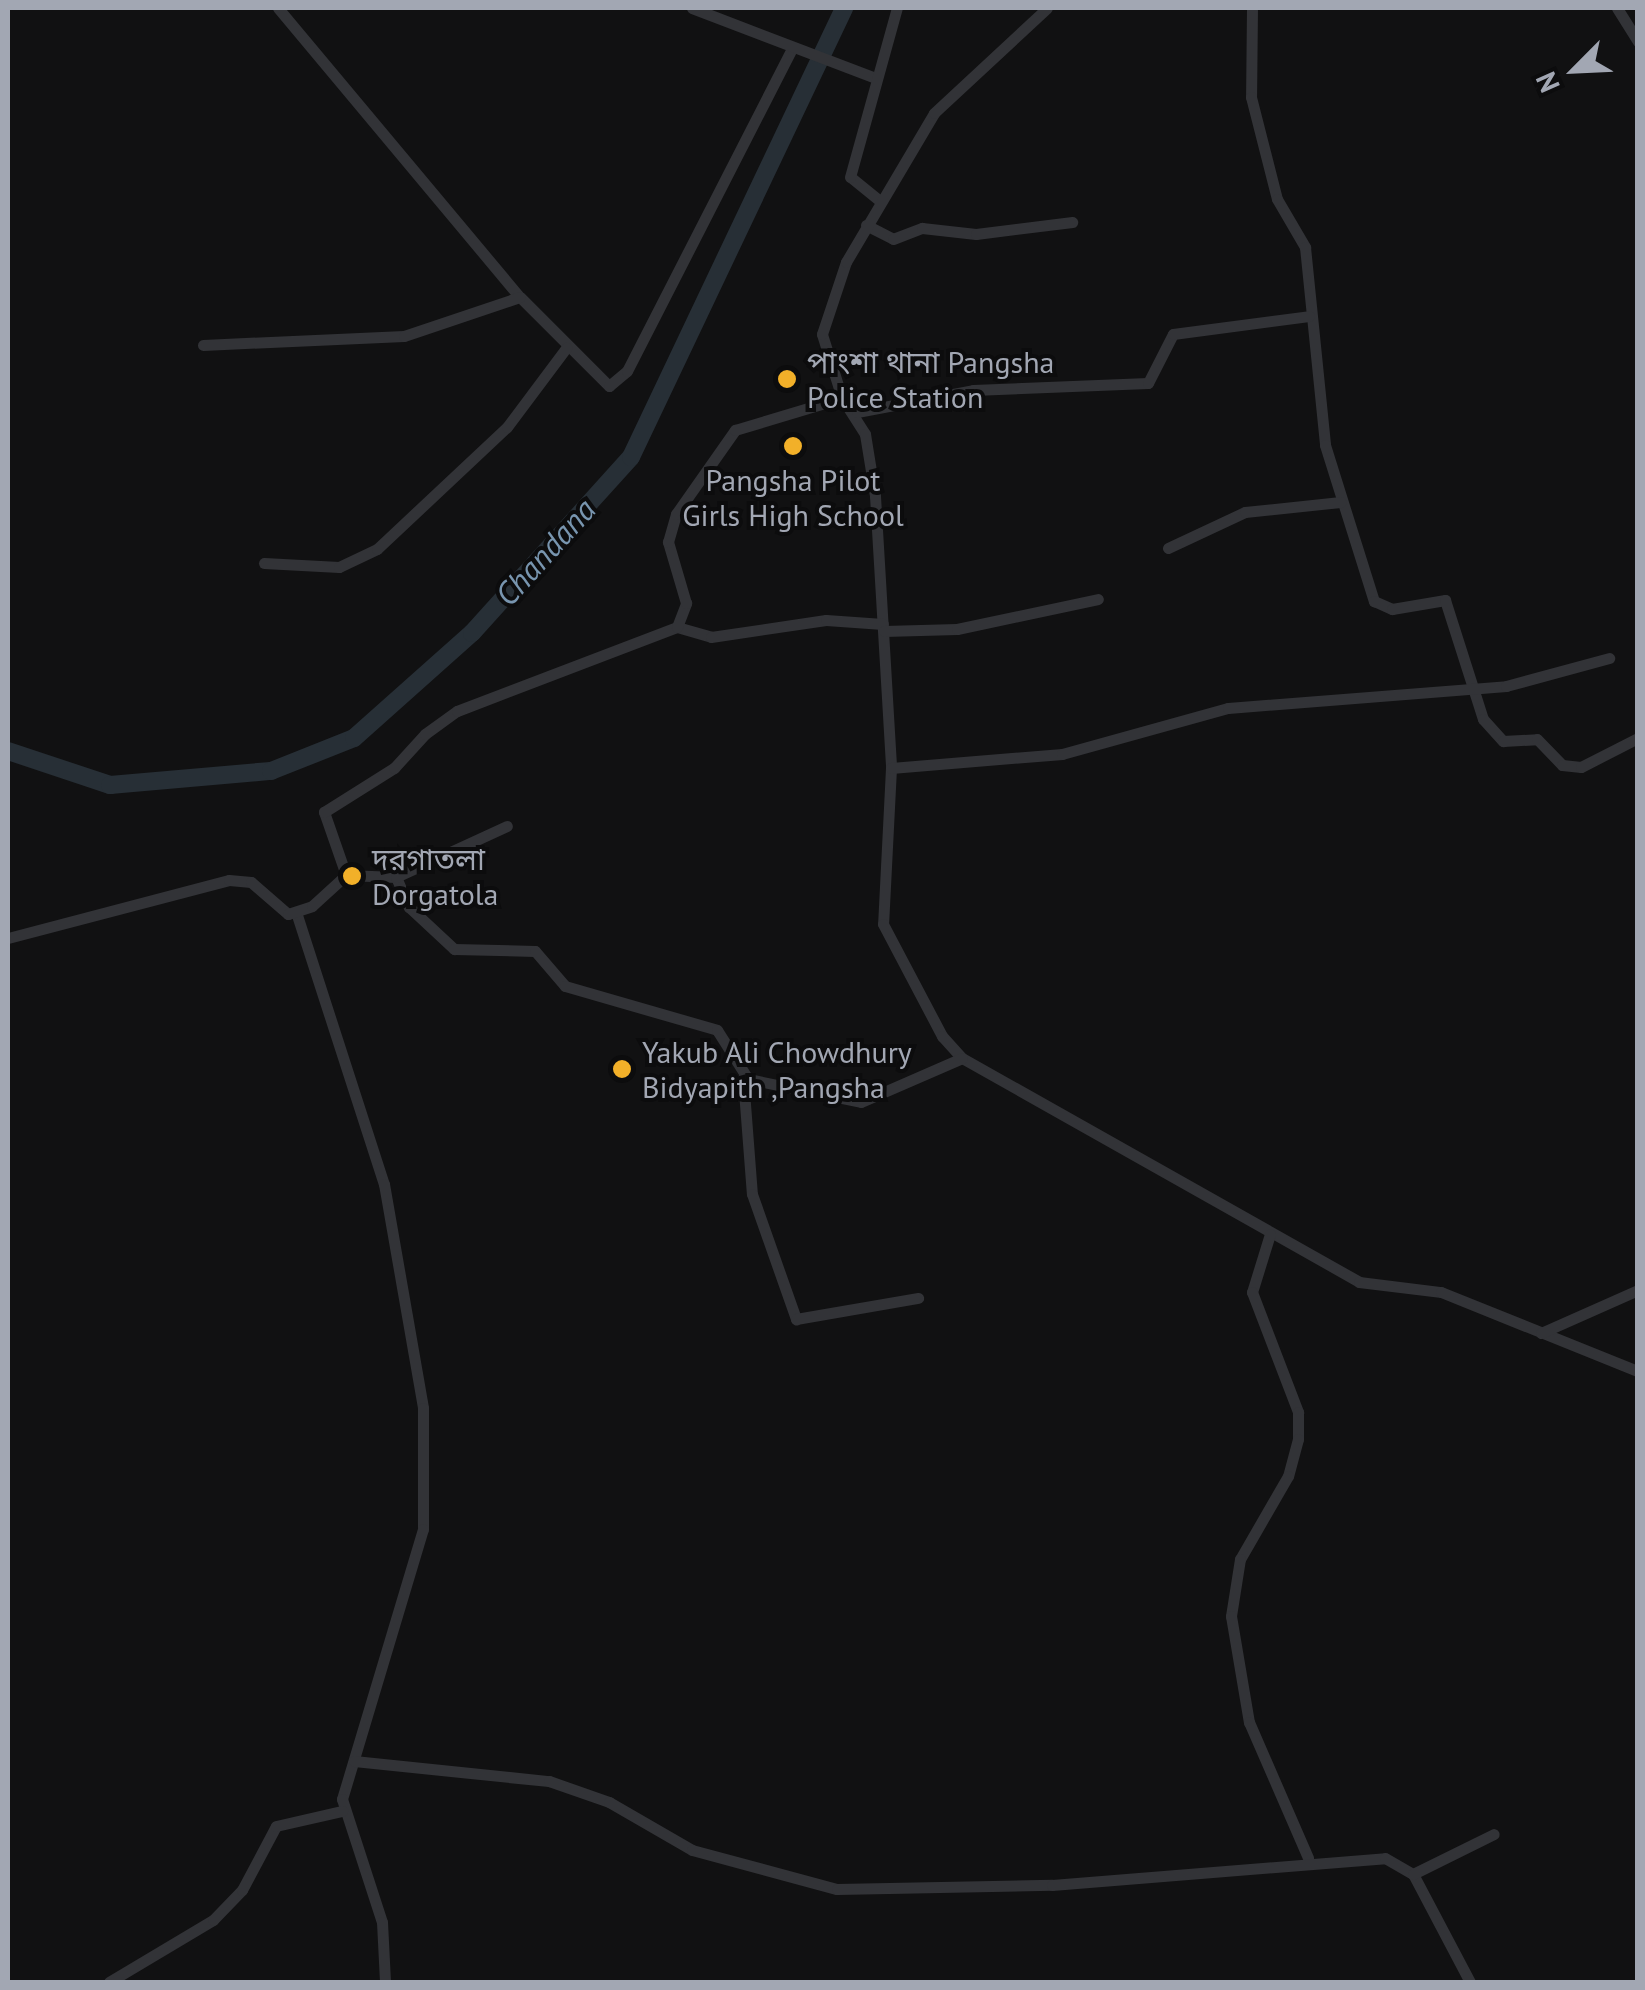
<!DOCTYPE html>
<html>
<head>
<meta charset="utf-8">
<style>
	body { margin:0 }
	#map { position:relative; width:1645px; height:1990px; overflow:hidden; background:#111112; font-family:"PT Sans","Noto Sans Bengali",sans-serif }
	div>[style] { position:absolute }
	[style*='--x'] { left:calc(var(--x)*1px); top:calc(var(--y)*1px); width:calc(var(--w)*1px); rotate:calc(var(--a)*1deg) }
	.river>* { height:18px; margin:-9px; padding:0 9px; transform-origin:9px; border-radius:9px; background:#272f36 }
	.street>* { height:11px; margin:-5.5px; padding:0 5.5px; transform-origin:5.5px; border-radius:5.5px; background:#323337 }
	.dots>* { width:28px; height:28px; translate:-50% -50%; box-sizing:border-box; border:5px solid #0c0c0d; border-radius:50% }
	span { translate:-50% -50%; white-space:nowrap; text-align:center; line-height:1.15; -webkit-text-stroke:8px #0c0c0d; paint-order:stroke }
	.poi-label { font-size:30px; color:#a2a7b3 }
	.left { translate:0 -50%; text-align:left }
	.water-label { font-size:32px; color:#7895af; font-style:italic }
	.frame { position:absolute; inset:0; border:10px solid #a2a7b3; pointer-events:none }
	.north { position:absolute; left:1525px; top:20px; width:100px; height:100px; -webkit-text-stroke:8px #0c0c0d; paint-order:stroke; rotate:246deg; font-size:28px; font-weight:700; line-height:40px; text-align:center; color:#a2a7b3 }
	.north::after { content:''; display:block; margin:auto; width:35px; height:45px; background:#a2a7b3; clip-path:polygon(50% 0,100% 100%,50% 72%,0 100%) }
</style>
</head>
<body>
<div id="map">
	<div class="river">
		<i style="--x:8;--y:751;--w:108;--a:18.4"></i>
		<i style="--x:110;--y:785;--w:162;--a:-5"></i>
		<i style="--x:271;--y:771;--w:89;--a:-21.7"></i>
		<i style="--x:354;--y:738;--w:158;--a:-41.7"></i>
		<i style="--x:472;--y:633;--w:237;--a:-47.9"></i>
		<i style="--x:631;--y:457;--w:497;--a:-64.6"></i>
	</div>
	<div class="street">
		<i style="--x:278;--y:8;--w:377;--a:50.1"></i>
		<i style="--x:520;--y:297;--w:126;--a:45"></i>
		<i style="--x:609;--y:386;--w:23;--a:-40"></i>
		<i style="--x:627;--y:371;--w:363;--a:-62.9"></i>
		<i style="--x:692;--y:8;--w:194;--a:20.9"></i>
		<i style="--x:1252;--y:8;--w:89;--a:90.6"></i>
		<i style="--x:1251;--y:97;--w:105;--a:75.7"></i>
		<i style="--x:1277;--y:199;--w:56;--a:59.7"></i>
		<i style="--x:1305;--y:247;--w:199;--a:84.2"></i>
		<i style="--x:1325;--y:445;--w:164;--a:72.6"></i>
		<i style="--x:1374;--y:601;--w:20;--a:24"></i>
		<i style="--x:1392;--y:609;--w:54;--a:-9.6"></i>
		<i style="--x:1445;--y:600;--w:125;--a:72.3"></i>
		<i style="--x:1483;--y:719;--w:30;--a:48"></i>
		<i style="--x:1503;--y:741;--w:34;--a:-3"></i>
		<i style="--x:1537;--y:739;--w:36;--a:46"></i>
		<i style="--x:1562;--y:765;--w:19;--a:6"></i>
		<i style="--x:1581;--y:767;--w:64;--a:-27"></i>
		<i style="--x:1617;--y:8;--w:40;--a:58"></i>
		<i style="--x:880;--y:201;--w:38;--a:-141"></i>
		<i style="--x:850;--y:177;--w:175;--a:-74.5"></i>
		<i style="--x:866;--y:225;--w:30;--a:27"></i>
		<i style="--x:893;--y:239;--w:31;--a:-21"></i>
		<i style="--x:922;--y:228;--w:54;--a:6.3"></i>
		<i style="--x:976;--y:234;--w:97;--a:-7.1"></i>
		<i style="--x:203;--y:345;--w:201;--a:-2.6"></i>
		<i style="--x:404;--y:336;--w:122;--a:-18.6"></i>
		<i style="--x:842;--y:398;--w:43;--a:57.4"></i>
		<i style="--x:865;--y:434;--w:63;--a:80.8"></i>
		<i style="--x:875;--y:496;--w:272;--a:86.6"></i>
		<i style="--x:891;--y:768;--w:156;--a:92.9"></i>
		<i style="--x:883;--y:924;--w:127;--a:62.2"></i>
		<i style="--x:942;--y:1036;--w:30;--a:48"></i>
		<i style="--x:962;--y:1058;--w:456;--a:29.4"></i>
		<i style="--x:1359;--y:1282;--w:83;--a:7"></i>
		<i style="--x:1441;--y:1292;--w:212;--a:21.9"></i>
		<i style="--x:857;--y:412;--w:118;--a:-10.7"></i>
		<i style="--x:973;--y:390;--w:175;--a:-2.3"></i>
		<i style="--x:1148;--y:383;--w:55;--a:-63"></i>
		<i style="--x:1173;--y:334;--w:137;--a:-7.5"></i>
		<i style="--x:1168;--y:548;--w:85;--a:-25.1"></i>
		<i style="--x:1245;--y:512;--w:96;--a:-6"></i>
		<i style="--x:264;--y:563;--w:75;--a:3.1"></i>
		<i style="--x:339;--y:567;--w:42;--a:-25.3"></i>
		<i style="--x:377;--y:549;--w:178;--a:-43.2"></i>
		<i style="--x:507;--y:427;--w:99;--a:-53.2"></i>
		<i style="--x:677;--y:627;--w:35;--a:16"></i>
		<i style="--x:711;--y:637;--w:116;--a:-8.4"></i>
		<i style="--x:826;--y:620;--w:57;--a:4"></i>
		<i style="--x:884;--y:631;--w:73;--a:-1.6"></i>
		<i style="--x:957;--y:629;--w:144;--a:-12"></i>
		<i style="--x:891;--y:768;--w:172;--a:-4.7"></i>
		<i style="--x:1062;--y:754;--w:172;--a:-15.5"></i>
		<i style="--x:1228;--y:708;--w:279;--a:-4.5"></i>
		<i style="--x:1506;--y:686;--w:107;--a:-15.2"></i>
		<i style="--x:346;--y:875;--w:50;--a:2.3"></i>
		<i style="--x:396;--y:877;--w:33;--a:67"></i>
		<i style="--x:409;--y:907;--w:62;--a:43"></i>
		<i style="--x:454;--y:949;--w:81;--a:1.4"></i>
		<i style="--x:535;--y:951;--w:46;--a:49.4"></i>
		<i style="--x:565;--y:986;--w:158;--a:16.1"></i>
		<i style="--x:717;--y:1030;--w:58;--a:57.7"></i>
		<i style="--x:748;--y:1079;--w:115;--a:11.5"></i>
		<i style="--x:861;--y:1102;--w:110;--a:-23.5"></i>
		<i style="--x:396;--y:877;--w:122;--a:-24.7"></i>
		<i style="--x:296;--y:912;--w:286;--a:72.1"></i>
		<i style="--x:384;--y:1184;--w:227;--a:80.1"></i>
		<i style="--x:423;--y:1408;--w:121;--a:90"></i>
		<i style="--x:423;--y:1529;--w:282;--a:106.7"></i>
		<i style="--x:342;--y:1799;--w:129;--a:72"></i>
		<i style="--x:382;--y:1922;--w:60;--a:87.1"></i>
		<i style="--x:8;--y:938;--w:228;--a:-14.7"></i>
		<i style="--x:229;--y:880;--w:22;--a:5"></i>
		<i style="--x:251;--y:882;--w:49;--a:40.9"></i>
		<i style="--x:288;--y:914;--w:25;--a:-18"></i>
		<i style="--x:312;--y:906;--w:46;--a:-42.4"></i>
		<i style="--x:346;--y:875;--w:67;--a:-109.2"></i>
		<i style="--x:324;--y:812;--w:83;--a:-32.2"></i>
		<i style="--x:394;--y:768;--w:46;--a:-47.6"></i>
		<i style="--x:425;--y:734;--w:39;--a:-36"></i>
		<i style="--x:457;--y:711;--w:235;--a:-20.9"></i>
		<i style="--x:677;--y:627;--w:26;--a:-69"></i>
		<i style="--x:686;--y:603;--w:64;--a:-106.4"></i>
		<i style="--x:668;--y:542;--w:29;--a:-74"></i>
		<i style="--x:676;--y:514;--w:103;--a:-54.9"></i>
		<i style="--x:735;--y:430;--w:112;--a:-16.7"></i>
		<i style="--x:842;--y:398;--w:67;--a:-107.4"></i>
		<i style="--x:822;--y:334;--w:76;--a:-71.6"></i>
		<i style="--x:846;--y:262;--w:173;--a:-59.4"></i>
		<i style="--x:934;--y:113;--w:154;--a:-42.9"></i>
		<i style="--x:743;--y:1078;--w:116;--a:85.6"></i>
		<i style="--x:752;--y:1194;--w:133;--a:70.6"></i>
		<i style="--x:796;--y:1319;--w:124;--a:-9.8"></i>
		<i style="--x:1270;--y:1234;--w:61;--a:107.2"></i>
		<i style="--x:1252;--y:1292;--w:129;--a:69"></i>
		<i style="--x:1298;--y:1412;--w:27;--a:90"></i>
		<i style="--x:1298;--y:1439;--w:38;--a:105"></i>
		<i style="--x:1288;--y:1476;--w:96;--a:120"></i>
		<i style="--x:1240;--y:1559;--w:58;--a:99"></i>
		<i style="--x:1231;--y:1616;--w:108;--a:80.4"></i>
		<i style="--x:1249;--y:1722;--w:148;--a:66.5"></i>
		<i style="--x:1541;--y:1333;--w:106;--a:-23.9"></i>
		<i style="--x:354;--y:1761;--w:196;--a:5.9"></i>
		<i style="--x:549;--y:1781;--w:64;--a:19.3"></i>
		<i style="--x:609;--y:1802;--w:96;--a:30"></i>
		<i style="--x:692;--y:1850;--w:150;--a:15.1"></i>
		<i style="--x:837;--y:1889;--w:215;--a:-1.1"></i>
		<i style="--x:1052;--y:1885;--w:334;--a:-4.6"></i>
		<i style="--x:1385;--y:1858;--w:32;--a:30"></i>
		<i style="--x:1413;--y:1874;--w:122;--a:62.2"></i>
		<i style="--x:1413;--y:1874;--w:90;--a:-26.3"></i>
		<i style="--x:109;--y:1982;--w:121;--a:-30.8"></i>
		<i style="--x:213;--y:1920;--w:42;--a:-46"></i>
		<i style="--x:242;--y:1890;--w:72;--a:-62"></i>
		<i style="--x:276;--y:1826;--w:68;--a:-12.8"></i>
	</div>
	<div class="dots">
		<i style="left:787px;top:379px;background:#f2b029"></i>
		<i style="left:793px;top:446px;background:#f2b029"></i>
		<i style="left:352px;top:876px;background:#f2b029"></i>
		<i style="left:622px;top:1069px;background:#f2b029"></i>
	</div>
	<div class="poi-label">
		<span class="left" style="left:807px;top:379px">পাংশা থানা Pangsha<br>Police Station</span>
		<span style="left:793px;top:497px">Pangsha Pilot<br>Girls High School</span>
		<span class="left" style="left:372px;top:876px">দরগাতলা<br>Dorgatola</span>
		<span class="left" style="left:642px;top:1069px">Yakub Ali Chowdhury<br>Bidyapith ,Pangsha</span>
	</div>
	<div class="water-label">
		<span style="left:545px;top:552px;rotate:-48deg">Chandana</span>
	</div>
	<div class="frame"></div>
	<div class="north">N</div>
</div>
</body>
</html>
